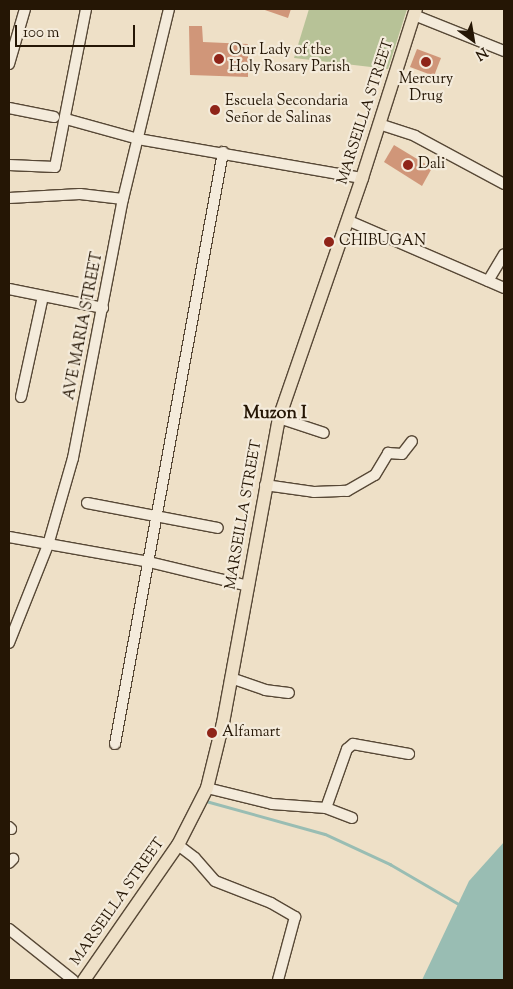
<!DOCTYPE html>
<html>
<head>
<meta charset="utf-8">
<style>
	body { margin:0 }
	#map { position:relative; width:513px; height:989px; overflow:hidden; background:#eee0c7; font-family:"Sorts Mill Goudy",serif }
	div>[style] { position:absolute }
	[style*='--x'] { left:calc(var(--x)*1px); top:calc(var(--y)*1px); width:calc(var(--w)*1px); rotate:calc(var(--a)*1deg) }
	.green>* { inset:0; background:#b7c297 }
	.water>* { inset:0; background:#99bdb3 }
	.stream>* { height:2.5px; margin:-1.25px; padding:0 1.25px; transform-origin:1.25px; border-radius:1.25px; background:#99bdb3 }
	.building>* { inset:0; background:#d09679 }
	.roads { filter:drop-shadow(1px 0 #574836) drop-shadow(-1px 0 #574836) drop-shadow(0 1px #574836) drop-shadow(0 -1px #574836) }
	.minor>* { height:10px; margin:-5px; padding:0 5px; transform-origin:5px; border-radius:5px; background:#f4ebdb }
	.major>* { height:12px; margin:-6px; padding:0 6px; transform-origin:6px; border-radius:6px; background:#eee0c7 }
	.dots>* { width:14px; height:14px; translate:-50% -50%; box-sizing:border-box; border:2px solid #f4ebdb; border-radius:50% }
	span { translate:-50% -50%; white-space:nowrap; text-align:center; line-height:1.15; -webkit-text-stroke:4.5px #f4ebdb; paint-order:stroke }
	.poi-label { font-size:15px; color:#251605 }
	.left { translate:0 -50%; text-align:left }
	.street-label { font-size:15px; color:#251605 }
	.quarter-label { font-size:18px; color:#251605; font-weight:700 }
	.frame { position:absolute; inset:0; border:10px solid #251605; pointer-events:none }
	.north { position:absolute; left:448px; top:15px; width:50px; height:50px; -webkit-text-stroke:4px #f4ebdb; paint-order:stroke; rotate:148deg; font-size:14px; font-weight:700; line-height:20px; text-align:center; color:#251605 }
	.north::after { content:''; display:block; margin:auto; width:18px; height:22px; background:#251605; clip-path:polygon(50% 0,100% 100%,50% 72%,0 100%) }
	.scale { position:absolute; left:15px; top:25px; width:120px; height:22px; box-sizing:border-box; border:2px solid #251605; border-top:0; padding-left:6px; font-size:15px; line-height:18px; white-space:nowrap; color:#251605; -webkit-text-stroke:4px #f4ebdb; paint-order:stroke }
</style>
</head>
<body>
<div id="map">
	<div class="green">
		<i style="clip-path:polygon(309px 9px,407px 9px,388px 69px,294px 58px)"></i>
	</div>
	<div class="water">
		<i style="clip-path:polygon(504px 842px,504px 980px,422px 980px,469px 881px)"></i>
	</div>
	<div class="stream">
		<i style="--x:206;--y:801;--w:123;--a:15.5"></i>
		<i style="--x:325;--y:834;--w:72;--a:24.8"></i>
		<i style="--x:390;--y:864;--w:78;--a:30.2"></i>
	</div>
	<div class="building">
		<i style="clip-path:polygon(262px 9px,291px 9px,288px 18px)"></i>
		<i style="clip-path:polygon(189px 26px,202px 26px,203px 42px,248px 44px,248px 77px,190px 75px)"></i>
		<i style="clip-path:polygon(417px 49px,441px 58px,434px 76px,410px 67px)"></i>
		<i style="clip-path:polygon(394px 145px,432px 168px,422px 186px,384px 162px)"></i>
	</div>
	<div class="roads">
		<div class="minor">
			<i style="--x:414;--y:15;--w:97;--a:21.8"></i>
			<i style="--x:9;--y:64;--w:57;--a:-73.8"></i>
			<i style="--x:9;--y:108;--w:46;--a:11.3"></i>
			<i style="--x:66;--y:119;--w:75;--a:15.5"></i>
			<i style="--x:138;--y:139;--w:227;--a:9.9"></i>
			<i style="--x:379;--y:124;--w:38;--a:18"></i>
			<i style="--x:415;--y:136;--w:101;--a:28.3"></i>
			<i style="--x:9;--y:165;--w:46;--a:2.5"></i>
			<i style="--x:55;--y:167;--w:161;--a:-78.9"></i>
			<i style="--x:9;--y:198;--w:71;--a:-3.2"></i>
			<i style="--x:80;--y:194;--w:43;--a:6.6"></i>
			<i style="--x:347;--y:220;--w:171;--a:23.4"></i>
			<i style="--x:488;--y:281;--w:31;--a:-59"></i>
			<i style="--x:9;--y:289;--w:96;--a:11.4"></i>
			<i style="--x:21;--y:397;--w:103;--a:-77.7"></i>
			<i style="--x:279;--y:418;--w:47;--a:18.4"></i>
			<i style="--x:265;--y:485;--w:49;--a:8.1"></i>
			<i style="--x:314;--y:492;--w:33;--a:-2"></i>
			<i style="--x:347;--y:491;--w:32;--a:-30"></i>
			<i style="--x:375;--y:475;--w:26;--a:-59"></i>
			<i style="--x:388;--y:453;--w:14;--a:4"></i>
			<i style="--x:402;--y:454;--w:16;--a:-52"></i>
			<i style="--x:87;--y:503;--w:133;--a:10.8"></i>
			<i style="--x:9;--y:537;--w:142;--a:10.1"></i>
			<i style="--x:149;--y:562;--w:102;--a:13.6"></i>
			<i style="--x:9;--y:643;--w:105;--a:-68.3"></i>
			<i style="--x:48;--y:545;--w:91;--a:-74"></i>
			<i style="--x:73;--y:458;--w:264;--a:-79.1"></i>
			<i style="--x:123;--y:199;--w:195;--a:-76.4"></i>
			<i style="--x:231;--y:678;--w:36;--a:19"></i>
			<i style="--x:265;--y:690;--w:24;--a:7"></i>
			<i style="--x:115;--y:744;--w:602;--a:-79.66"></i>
			<i style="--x:207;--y:788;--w:67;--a:13.8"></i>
			<i style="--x:272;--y:804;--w:54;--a:4.2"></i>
			<i style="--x:326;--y:808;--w:63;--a:-70.4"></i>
			<i style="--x:347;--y:749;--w:8;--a:-40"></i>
			<i style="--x:353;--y:744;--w:57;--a:10.1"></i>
			<i style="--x:326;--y:808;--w:28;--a:21"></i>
			<i style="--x:9;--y:827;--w:3;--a:45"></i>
			<i style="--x:178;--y:845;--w:21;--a:37"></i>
			<i style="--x:195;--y:858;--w:30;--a:49"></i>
			<i style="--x:215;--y:881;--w:60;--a:21.4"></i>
			<i style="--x:271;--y:903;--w:28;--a:30"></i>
			<i style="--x:295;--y:917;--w:65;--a:105.1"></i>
			<i style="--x:9;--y:863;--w:6;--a:-45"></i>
			<i style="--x:9;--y:929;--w:82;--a:38.6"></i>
		</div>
		<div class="major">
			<i style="--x:84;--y:980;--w:165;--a:-55.2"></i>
			<i style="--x:178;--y:845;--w:64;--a:-63"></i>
			<i style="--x:207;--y:788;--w:67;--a:-76.2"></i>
			<i style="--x:223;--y:723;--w:310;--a:-79.6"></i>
			<i style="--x:279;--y:418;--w:254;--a:-70.9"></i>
			<i style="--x:362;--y:178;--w:177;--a:-72.3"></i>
		</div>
	</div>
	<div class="dots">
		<i style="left:219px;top:59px;background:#8f2418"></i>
		<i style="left:426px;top:62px;background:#8f2418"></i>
		<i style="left:215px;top:110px;background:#8f2418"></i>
		<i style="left:408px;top:165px;background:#8f2418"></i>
		<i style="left:329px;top:242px;background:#8f2418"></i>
		<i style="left:212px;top:733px;background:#8f2418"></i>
	</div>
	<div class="poi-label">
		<span class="left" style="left:229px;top:59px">Our Lady of the<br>Holy Rosary Parish</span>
		<span style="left:426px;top:88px">Mercury<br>Drug</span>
		<span class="left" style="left:225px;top:110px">Escuela Secondaria<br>Señor de Salinas</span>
		<span class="left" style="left:418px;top:165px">Dali</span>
		<span class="left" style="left:339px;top:242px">CHIBUGAN</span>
		<span class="left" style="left:222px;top:733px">Alfamart</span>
	</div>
	<div class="street-label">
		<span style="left:366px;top:112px;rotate:-72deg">MARSEILLA STREET</span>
		<span style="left:84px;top:326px;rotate:-79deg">AVE MARIA STREET</span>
		<span style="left:244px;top:515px;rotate:-80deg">MARSEILLA STREET</span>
		<span style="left:118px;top:902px;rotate:-55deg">MARSEILLA STREET</span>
	</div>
	<div class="quarter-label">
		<span style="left:275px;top:414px">Muzon I</span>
	</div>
	<div class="frame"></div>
	<div class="north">N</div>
	<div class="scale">100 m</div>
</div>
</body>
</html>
